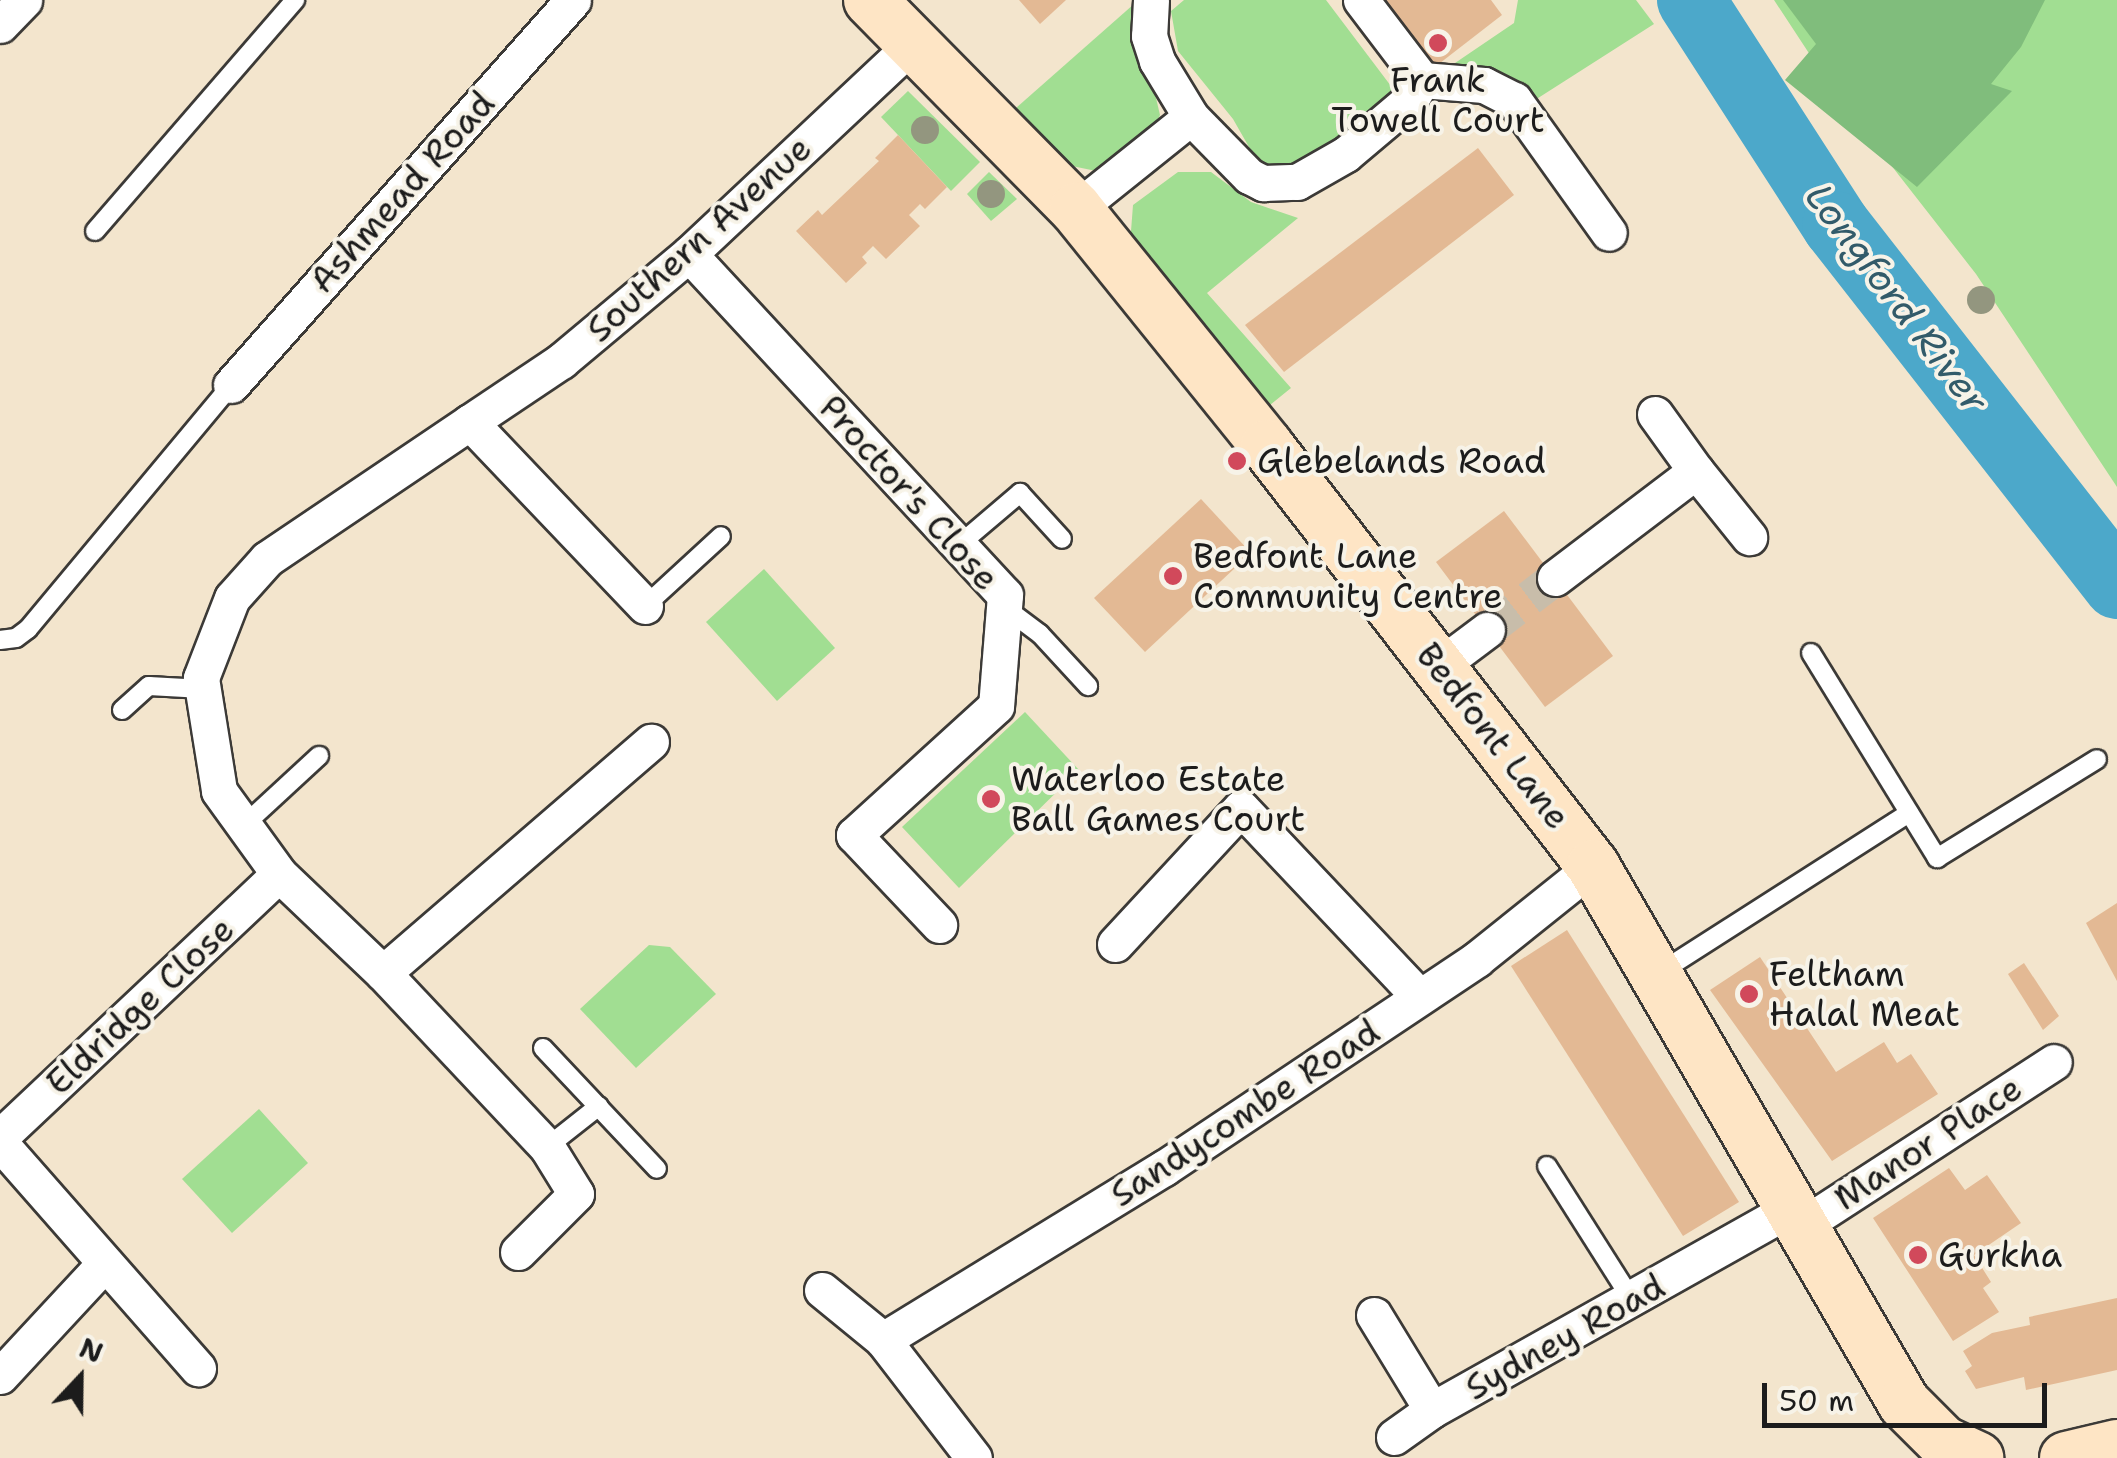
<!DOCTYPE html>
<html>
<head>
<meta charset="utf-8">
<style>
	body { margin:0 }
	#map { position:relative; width:2117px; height:1458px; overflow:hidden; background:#f3e5cd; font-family:"Shantell Sans",sans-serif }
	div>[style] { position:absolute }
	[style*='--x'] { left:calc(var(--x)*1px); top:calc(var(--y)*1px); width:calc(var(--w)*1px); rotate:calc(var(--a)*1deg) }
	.green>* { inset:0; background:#a1de92 }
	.forest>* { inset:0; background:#80bd7c }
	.river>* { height:68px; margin:-34px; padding:0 34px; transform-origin:34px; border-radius:34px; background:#4ca8ca }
	.building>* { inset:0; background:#e3b994 }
	.minor-tunnel>* { height:35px; margin-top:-17.5px; transform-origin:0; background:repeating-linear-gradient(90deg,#c8bdaa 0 35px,transparent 0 53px) }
	.roads { filter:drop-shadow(2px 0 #3c3a37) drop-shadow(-2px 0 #3c3a37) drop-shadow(0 2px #3c3a37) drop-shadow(0 -2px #3c3a37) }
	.service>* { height:18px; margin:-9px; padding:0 9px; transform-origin:9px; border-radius:9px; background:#fff }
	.minor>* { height:35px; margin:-17.5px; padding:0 17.5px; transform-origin:17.5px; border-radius:17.5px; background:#fff }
	.secondary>* { height:52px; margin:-26px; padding:0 26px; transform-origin:26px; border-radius:26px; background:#fee5c5 }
	.trees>* { width:28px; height:28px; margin:-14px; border-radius:50%; background:#93967f }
	.dots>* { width:28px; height:28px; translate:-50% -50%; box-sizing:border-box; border:5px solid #f7f3e8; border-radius:50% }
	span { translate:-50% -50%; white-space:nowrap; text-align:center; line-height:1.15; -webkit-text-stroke:8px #f7f3e8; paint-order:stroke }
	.poi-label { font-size:35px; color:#1c1c1c }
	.left { translate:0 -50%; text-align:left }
	.street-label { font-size:35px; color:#1c1c1c }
	.water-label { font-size:38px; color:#325b6a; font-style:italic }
	.north { position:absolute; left:30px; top:1328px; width:100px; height:100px; -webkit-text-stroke:8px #f7f3e8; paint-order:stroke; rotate:22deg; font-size:28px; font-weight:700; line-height:40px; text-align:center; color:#1c1c1c }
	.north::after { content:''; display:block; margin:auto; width:35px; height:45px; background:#1c1c1c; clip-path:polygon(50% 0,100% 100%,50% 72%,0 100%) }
	.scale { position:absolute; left:1762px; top:1383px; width:285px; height:45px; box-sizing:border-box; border:5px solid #1c1c1c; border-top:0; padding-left:12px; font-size:30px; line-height:35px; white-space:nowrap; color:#1c1c1c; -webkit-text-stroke:8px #f7f3e8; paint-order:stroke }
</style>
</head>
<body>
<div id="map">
	<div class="green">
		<i style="clip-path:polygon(1184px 0,1326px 0,1400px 98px,1285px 176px,1257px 161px,1233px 119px,1178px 51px,1171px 11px)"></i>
		<i style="clip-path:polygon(1518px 0,1636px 0,1654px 24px,1535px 100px,1430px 80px,1514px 23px)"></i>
		<i style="clip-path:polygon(1774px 0,2117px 0,2117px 487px,1976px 274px,1837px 96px)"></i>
		<i style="clip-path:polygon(1134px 4px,1160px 115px,1153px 131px,1101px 172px,1067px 165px,1015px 109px)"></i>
		<i style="clip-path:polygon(908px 91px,980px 162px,951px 191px,881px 117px)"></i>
		<i style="clip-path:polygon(989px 172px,1017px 199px,991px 221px,967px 194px)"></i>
		<i style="clip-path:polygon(1178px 172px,1211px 172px,1251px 202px,1298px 218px,1207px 293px,1291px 388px,1270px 405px,1130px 244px,1133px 205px)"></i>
		<i style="clip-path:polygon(764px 569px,835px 648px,777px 701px,706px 622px)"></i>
		<i style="clip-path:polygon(1025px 712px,1079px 770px,959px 888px,902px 827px)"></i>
		<i style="clip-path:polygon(649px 945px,670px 947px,716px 994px,636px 1068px,580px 1009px)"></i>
		<i style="clip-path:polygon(259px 1109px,308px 1163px,232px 1233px,182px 1179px)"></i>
	</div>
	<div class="forest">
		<i style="clip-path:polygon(1783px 0,2045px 0,2021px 47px,1991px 84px,2012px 91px,1917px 187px,1785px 80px,1816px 44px)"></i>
	</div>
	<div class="river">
		<i style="--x:1691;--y:0;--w:268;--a:57.2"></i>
		<i style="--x:1836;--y:225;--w:457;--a:52"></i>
	</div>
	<div class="building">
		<i style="clip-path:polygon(1019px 0,1066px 0,1040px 24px)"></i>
		<i style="clip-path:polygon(1377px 0,1491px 0,1502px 15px,1431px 70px)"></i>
		<i style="clip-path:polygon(898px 135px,947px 187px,925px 209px,920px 204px,909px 215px,920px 226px,886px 259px,873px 246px,862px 257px,867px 263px,846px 283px,796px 231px,818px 210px,822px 215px,879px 161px,875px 158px)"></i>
		<i style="clip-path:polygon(1478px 148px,1514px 195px,1284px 372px,1245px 325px)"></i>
		<i style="clip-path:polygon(1201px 499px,1251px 553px,1145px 652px,1094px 598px)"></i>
		<i style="clip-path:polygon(1504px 511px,1613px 656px,1545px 707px,1436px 562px)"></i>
		<i style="clip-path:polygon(2117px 903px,2117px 981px,2086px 923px)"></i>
		<i style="clip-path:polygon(1567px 930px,1739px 1202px,1683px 1236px,1511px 966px)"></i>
		<i style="clip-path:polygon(1760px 957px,1836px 1072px,1884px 1042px,1897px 1063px,1911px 1054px,1938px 1094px,1832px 1161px,1710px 990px)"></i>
		<i style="clip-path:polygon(2024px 963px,2059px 1016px,2043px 1030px,2008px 974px)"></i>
		<i style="clip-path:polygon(1949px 1168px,1965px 1190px,1987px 1175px,2021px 1223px,1974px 1255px,1991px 1282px,1983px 1288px,1999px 1312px,1953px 1341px,1873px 1218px)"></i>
		<i style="clip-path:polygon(2117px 1298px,2117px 1370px,2026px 1390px,2024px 1377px,1976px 1389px,1965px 1371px,1972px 1366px,1963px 1351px,1992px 1333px,2030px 1325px,2029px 1317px)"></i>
	</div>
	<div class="minor-tunnel">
		<i style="--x:1487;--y:630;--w:86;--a:-37.4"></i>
	</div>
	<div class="roads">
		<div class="service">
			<i style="--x:95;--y:231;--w:306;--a:-49.1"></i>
			<i style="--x:960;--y:544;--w:79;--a:-40.4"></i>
			<i style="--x:1020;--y:493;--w:62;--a:47.6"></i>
			<i style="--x:645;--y:606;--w:103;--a:-42.6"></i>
			<i style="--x:1004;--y:607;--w:45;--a:36.9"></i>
			<i style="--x:1040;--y:634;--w:71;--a:47.3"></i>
			<i style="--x:0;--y:640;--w:16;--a:-7"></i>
			<i style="--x:16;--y:638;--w:15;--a:-37"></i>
			<i style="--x:28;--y:629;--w:317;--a:-50.2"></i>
			<i style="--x:1811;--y:653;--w:241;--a:58.4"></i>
			<i style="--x:1937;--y:858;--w:188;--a:-31.7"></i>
			<i style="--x:122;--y:710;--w:36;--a:-42"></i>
			<i style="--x:149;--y:686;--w:54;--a:3.2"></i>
			<i style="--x:242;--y:827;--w:105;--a:-42.7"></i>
			<i style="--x:1662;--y:971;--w:293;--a:-32.6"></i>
			<i style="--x:543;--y:1048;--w:166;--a:46.7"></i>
			<i style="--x:547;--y:1147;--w:66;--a:-38.3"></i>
			<i style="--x:1547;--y:1166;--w:159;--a:57.6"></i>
		</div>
		<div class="minor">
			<i style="--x:1151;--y:0;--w:36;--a:93"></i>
			<i style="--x:1149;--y:36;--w:26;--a:72"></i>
			<i style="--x:1157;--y:61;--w:66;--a:58.7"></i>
			<i style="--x:1191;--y:117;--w:83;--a:45.5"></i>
			<i style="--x:1249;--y:176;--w:16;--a:27"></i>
			<i style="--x:1263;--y:183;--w:34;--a:-2"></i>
			<i style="--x:1297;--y:182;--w:56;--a:-29.7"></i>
			<i style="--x:1346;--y:154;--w:85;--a:-40.2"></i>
			<i style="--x:1411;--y:99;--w:22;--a:-60"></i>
			<i style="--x:1361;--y:0;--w:101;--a:52.7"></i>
			<i style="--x:1422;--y:80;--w:62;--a:4.6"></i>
			<i style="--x:1484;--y:85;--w:34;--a:27"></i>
			<i style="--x:1514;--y:100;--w:163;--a:54.5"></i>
			<i style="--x:0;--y:25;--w:35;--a:-46"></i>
			<i style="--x:1076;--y:209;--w:147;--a:-38.7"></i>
			<i style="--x:689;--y:254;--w:465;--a:47.2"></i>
			<i style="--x:1005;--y:595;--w:111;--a:94.6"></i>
			<i style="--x:996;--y:706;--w:192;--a:137.7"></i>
			<i style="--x:854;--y:835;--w:124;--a:46.6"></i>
			<i style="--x:231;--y:385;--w:515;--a:-48.38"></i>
			<i style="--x:1655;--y:414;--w:70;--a:54.3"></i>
			<i style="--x:470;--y:422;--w:245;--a:146"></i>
			<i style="--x:267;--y:559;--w:52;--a:131.9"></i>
			<i style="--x:232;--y:598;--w:86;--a:111.2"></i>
			<i style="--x:201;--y:678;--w:114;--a:80.9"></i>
			<i style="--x:219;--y:791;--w:102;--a:54.1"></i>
			<i style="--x:279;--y:874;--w:144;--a:43.6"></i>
			<i style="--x:383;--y:973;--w:354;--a:-40.8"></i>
			<i style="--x:1555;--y:578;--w:177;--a:-37.2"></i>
			<i style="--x:1696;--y:471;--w:85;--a:51.2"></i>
			<i style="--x:645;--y:606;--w:254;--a:-133.6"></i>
			<i style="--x:470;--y:422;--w:110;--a:-33.8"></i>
			<i style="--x:561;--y:361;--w:167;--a:-39.9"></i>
			<i style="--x:689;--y:254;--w:310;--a:-43.2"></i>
			<i style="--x:1439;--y:666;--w:60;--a:-36.9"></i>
			<i style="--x:1115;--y:944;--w:185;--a:-47.2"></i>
			<i style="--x:1241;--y:808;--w:260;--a:46.6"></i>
			<i style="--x:383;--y:973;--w:239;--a:46.7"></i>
			<i style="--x:547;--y:1147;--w:55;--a:58.3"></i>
			<i style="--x:576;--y:1194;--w:82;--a:135"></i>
			<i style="--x:0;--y:1137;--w:383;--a:-43.3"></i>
			<i style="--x:0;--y:1143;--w:300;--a:48.7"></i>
			<i style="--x:1803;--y:1225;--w:299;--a:-33"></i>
			<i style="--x:822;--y:1290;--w:79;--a:39.3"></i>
			<i style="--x:883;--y:1340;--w:149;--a:52.4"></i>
			<i style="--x:1374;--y:1315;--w:111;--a:58.6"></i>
			<i style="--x:883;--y:1340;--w:329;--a:-31.5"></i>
			<i style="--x:1164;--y:1168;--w:376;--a:-33.7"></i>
			<i style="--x:1477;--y:959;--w:149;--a:-38.7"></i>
			<i style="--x:0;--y:1376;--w:153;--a:-47.1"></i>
			<i style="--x:1394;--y:1437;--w:47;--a:-35.4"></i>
			<i style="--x:1432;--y:1410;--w:415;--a:-29.3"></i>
		</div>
		<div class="secondary">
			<i style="--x:870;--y:0;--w:293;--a:45.4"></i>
			<i style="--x:1076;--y:209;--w:304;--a:51.1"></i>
			<i style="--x:1267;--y:446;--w:532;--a:52.18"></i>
			<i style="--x:1593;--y:866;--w:621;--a:59.92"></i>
			<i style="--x:1904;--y:1403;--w:55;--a:45"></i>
			<i style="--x:1943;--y:1442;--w:38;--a:25"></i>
			<i style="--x:2066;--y:1458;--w:52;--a:-13.2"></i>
		</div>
	</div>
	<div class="trees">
		<i style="left:925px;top:130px"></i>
		<i style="left:991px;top:194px"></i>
		<i style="left:1981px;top:300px"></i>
	</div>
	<div class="dots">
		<i style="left:1438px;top:43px;background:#d1495b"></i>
		<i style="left:1237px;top:461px;background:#d1495b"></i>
		<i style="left:1173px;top:576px;background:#d1495b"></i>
		<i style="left:991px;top:799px;background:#d1495b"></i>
		<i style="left:1749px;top:994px;background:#d1495b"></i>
		<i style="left:1918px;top:1255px;background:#d1495b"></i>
	</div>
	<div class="poi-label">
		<span style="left:1438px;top:100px">Frank<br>Towell Court</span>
		<span class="left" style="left:1257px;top:461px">Glebelands Road</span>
		<span class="left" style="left:1193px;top:576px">Bedfont Lane<br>Community Centre</span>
		<span class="left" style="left:1011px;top:799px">Waterloo Estate<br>Ball Games Court</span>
		<span class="left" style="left:1769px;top:994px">Feltham<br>Halal Meat</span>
		<span class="left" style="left:1938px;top:1255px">Gurkha</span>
	</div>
	<div class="street-label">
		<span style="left:402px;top:192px;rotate:-48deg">Ashmead Road</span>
		<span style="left:699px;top:239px;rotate:-42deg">Southern Avenue</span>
		<span style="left:909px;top:493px;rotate:48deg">Proctor's Close</span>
		<span style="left:1493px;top:736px;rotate:52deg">Bedfont Lane</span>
		<span style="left:140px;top:1006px;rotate:-43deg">Eldridge Close</span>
		<span style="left:1245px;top:1113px;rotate:-33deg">Sandycombe Road</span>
		<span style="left:1928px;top:1143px;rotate:-33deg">Manor Place</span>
		<span style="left:1565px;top:1337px;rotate:-29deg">Sydney Road</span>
	</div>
	<div class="water-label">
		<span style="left:1897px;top:298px;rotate:53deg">Longford River</span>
	</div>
	<div class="north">N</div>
	<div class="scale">50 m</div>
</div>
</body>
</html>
